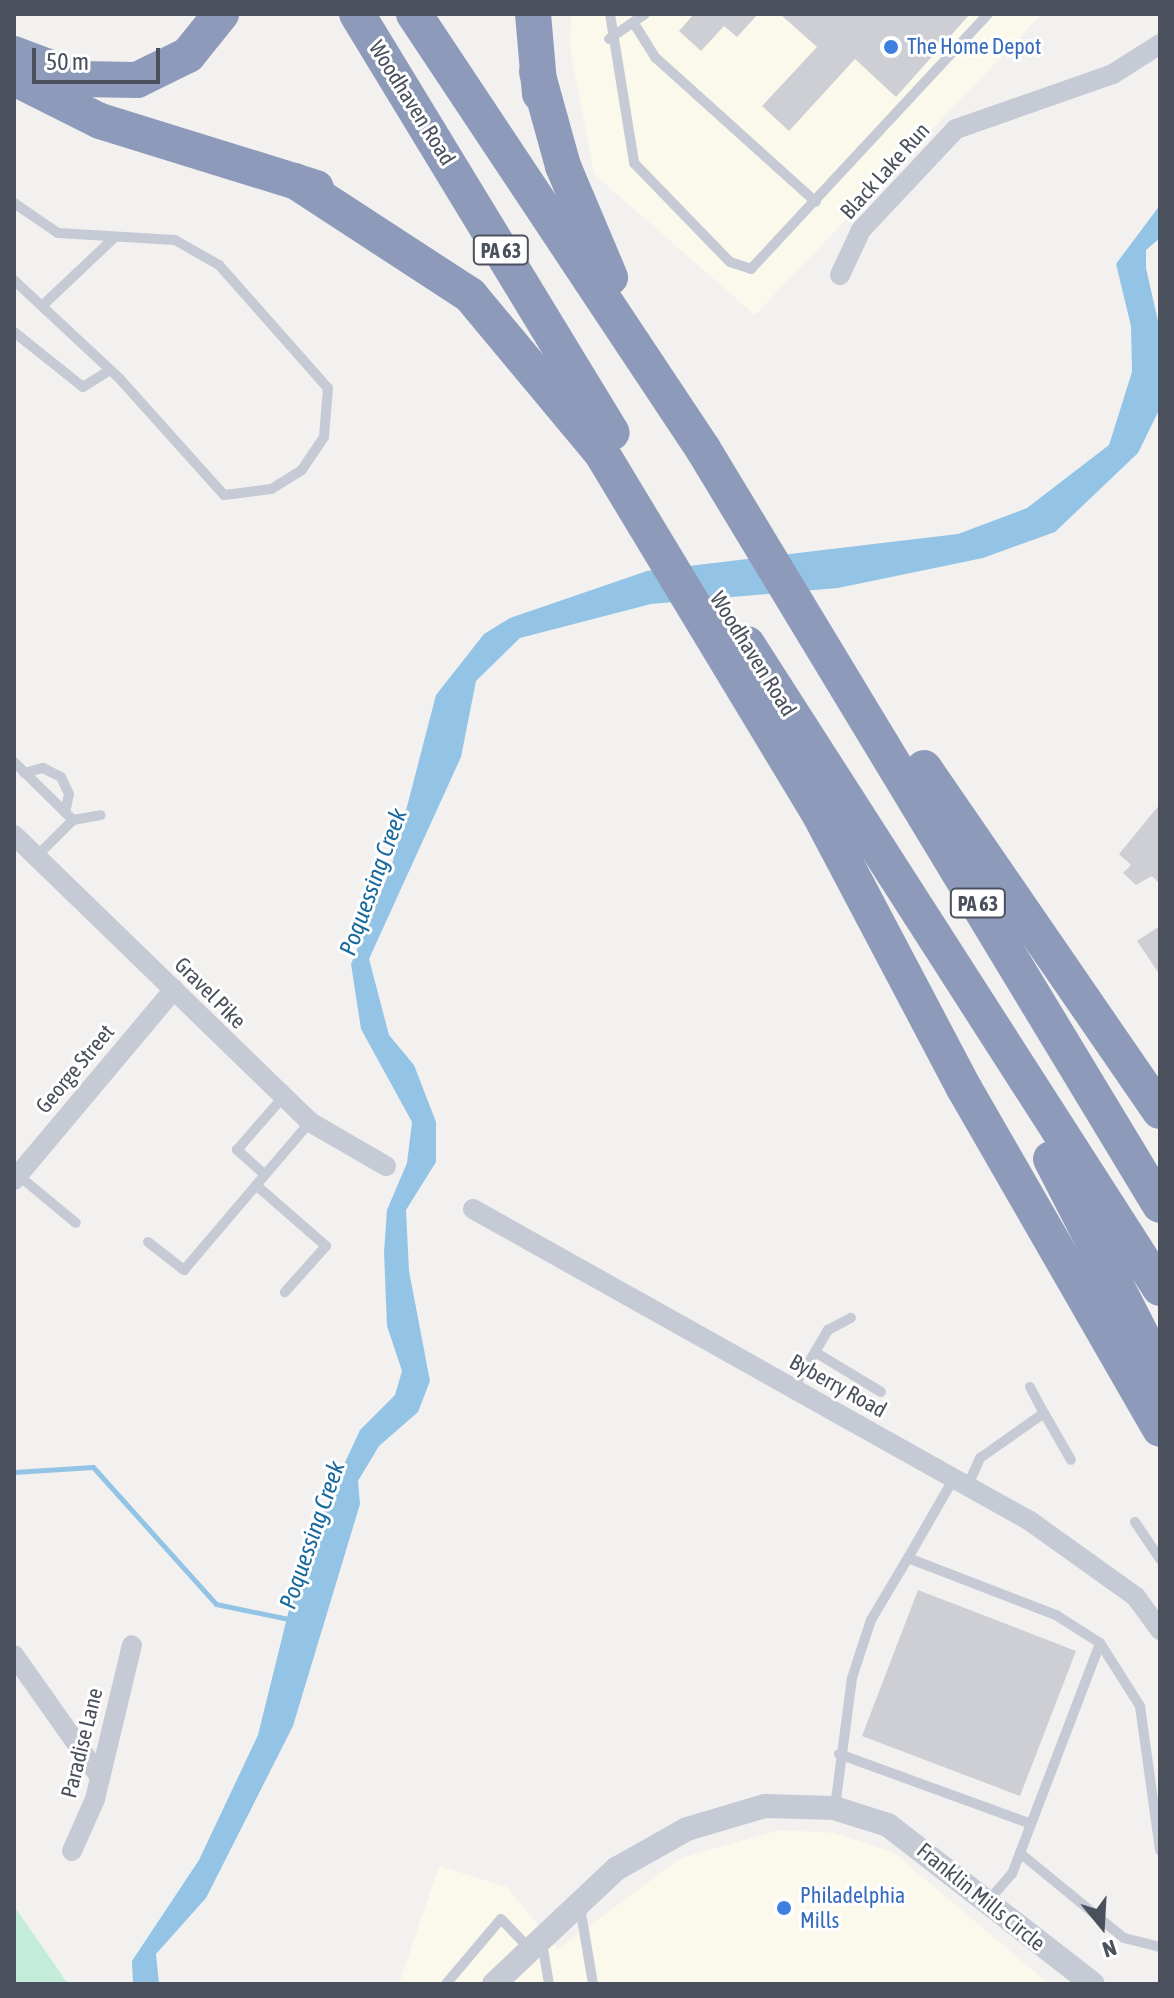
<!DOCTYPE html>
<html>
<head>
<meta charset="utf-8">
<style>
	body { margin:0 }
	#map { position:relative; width:1174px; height:1998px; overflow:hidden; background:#f2f1f0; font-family:"Asap Condensed",sans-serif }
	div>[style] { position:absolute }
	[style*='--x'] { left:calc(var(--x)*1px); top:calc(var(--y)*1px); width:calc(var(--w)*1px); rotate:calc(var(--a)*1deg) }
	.commercial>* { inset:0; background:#fbf9ec }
	.green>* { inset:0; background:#c3ecdb }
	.water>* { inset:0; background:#94c4e5 }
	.stream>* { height:5px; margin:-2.5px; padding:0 2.5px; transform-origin:2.5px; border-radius:2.5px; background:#94c4e5 }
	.building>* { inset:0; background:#cecfd4 }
	.service>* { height:10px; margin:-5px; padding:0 5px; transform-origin:5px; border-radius:5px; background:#c5cad4 }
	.minor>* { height:20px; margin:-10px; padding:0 10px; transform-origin:10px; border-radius:10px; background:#c5cad4 }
	.tertiary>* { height:24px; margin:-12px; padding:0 12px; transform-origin:12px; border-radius:12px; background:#c5cad4 }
	.motorway>* { height:36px; margin:-18px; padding:0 18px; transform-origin:18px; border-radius:18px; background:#8d9aba }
	.dots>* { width:22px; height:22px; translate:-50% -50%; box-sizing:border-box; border:4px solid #fff; border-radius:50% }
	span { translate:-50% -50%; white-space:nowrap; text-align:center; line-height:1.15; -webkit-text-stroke:6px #fff; paint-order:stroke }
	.shield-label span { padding:2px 6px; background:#fff; border:2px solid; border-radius:6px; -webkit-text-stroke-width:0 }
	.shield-label { font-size:20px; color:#4a505c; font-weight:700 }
	.shop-label { font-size:22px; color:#366cbe }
	.left { translate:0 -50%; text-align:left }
	.street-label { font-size:22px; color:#4a505c }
	.water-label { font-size:24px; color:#19699f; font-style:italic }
	.frame { position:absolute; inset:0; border:16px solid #4a505c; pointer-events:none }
	.north { position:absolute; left:1062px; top:1886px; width:80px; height:80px; -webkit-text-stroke:6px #fff; paint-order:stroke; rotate:162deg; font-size:22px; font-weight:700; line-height:32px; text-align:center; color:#4a505c }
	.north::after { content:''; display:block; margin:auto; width:28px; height:36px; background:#4a505c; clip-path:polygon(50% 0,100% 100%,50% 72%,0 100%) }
	.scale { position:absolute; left:32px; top:48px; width:128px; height:36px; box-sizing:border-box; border:4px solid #4a505c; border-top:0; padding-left:10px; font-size:24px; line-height:28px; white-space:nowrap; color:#4a505c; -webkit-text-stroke:6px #fff; paint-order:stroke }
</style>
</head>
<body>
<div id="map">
	<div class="commercial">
		<i style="clip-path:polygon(571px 14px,1042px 14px,755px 315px,594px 174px,570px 47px)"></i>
		<i style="clip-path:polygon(780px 1830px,834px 1833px,894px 1853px,1049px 1984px,399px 1984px,439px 1866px,507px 1887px,558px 1949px,681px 1858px)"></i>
	</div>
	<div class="green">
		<i style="clip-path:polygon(14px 1906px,68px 1984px,14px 1984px)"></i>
	</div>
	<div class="water">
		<i style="clip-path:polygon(1160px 205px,1160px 238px,1146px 250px,1146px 268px,1160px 330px,1160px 408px,1138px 453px,1055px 532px,983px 558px,838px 588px,651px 604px,520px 638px,476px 681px,461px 757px,369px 959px,389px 1035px,414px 1065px,436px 1122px,436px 1162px,406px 1210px,409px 1271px,430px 1381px,418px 1412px,379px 1446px,358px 1481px,360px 1504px,293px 1726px,206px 1898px,156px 1954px,159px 1984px,133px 1984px,132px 1961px,199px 1860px,258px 1735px,303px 1553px,360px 1430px,395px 1395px,402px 1371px,387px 1326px,384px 1252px,387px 1210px,407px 1163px,412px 1122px,361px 1029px,351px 964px,391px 868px,436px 695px,484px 634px,510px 618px,647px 571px,958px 534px,1027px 508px,1109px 445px,1132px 372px,1131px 326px,1116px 264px)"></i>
	</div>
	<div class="stream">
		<i style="--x:14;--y:1472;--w:79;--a:-3.6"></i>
		<i style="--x:93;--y:1467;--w:184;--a:48.1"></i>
		<i style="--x:216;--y:1604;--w:84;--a:11.7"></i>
	</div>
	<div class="building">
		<i style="clip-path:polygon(694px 14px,758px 14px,737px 37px,724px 26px,701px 51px,679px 31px)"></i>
		<i style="clip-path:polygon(780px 14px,970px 14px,896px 97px,855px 59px,789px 131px,762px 106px,817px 47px)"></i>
		<i style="clip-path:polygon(1160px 804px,1160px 884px,1152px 876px,1136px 885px,1123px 873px,1131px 865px,1119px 854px)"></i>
		<i style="clip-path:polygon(1160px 926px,1160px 975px,1137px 941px)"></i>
		<i style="clip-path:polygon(918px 1590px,1076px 1651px,1020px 1796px,862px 1736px)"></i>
	</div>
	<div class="service">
		<i style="--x:610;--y:14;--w:151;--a:80.8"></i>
		<i style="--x:634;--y:163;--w:138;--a:45.9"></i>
		<i style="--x:730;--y:262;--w:22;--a:18"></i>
		<i style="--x:751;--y:269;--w:348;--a:-47.1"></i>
		<i style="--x:635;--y:25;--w:39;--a:58"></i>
		<i style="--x:656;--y:58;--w:215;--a:42"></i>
		<i style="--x:609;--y:39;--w:44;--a:-34.8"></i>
		<i style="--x:14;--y:203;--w:53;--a:34.3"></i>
		<i style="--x:58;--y:233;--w:117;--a:3.4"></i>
		<i style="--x:175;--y:240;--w:51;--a:29.6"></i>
		<i style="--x:219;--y:265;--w:164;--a:48.5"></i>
		<i style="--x:328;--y:388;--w:49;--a:94.7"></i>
		<i style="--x:324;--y:437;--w:40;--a:124"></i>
		<i style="--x:302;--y:470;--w:36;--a:148"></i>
		<i style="--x:271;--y:489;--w:47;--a:172.7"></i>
		<i style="--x:224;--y:495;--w:157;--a:-131.9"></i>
		<i style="--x:119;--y:378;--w:144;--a:-137"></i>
		<i style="--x:42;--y:306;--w:100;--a:-43.4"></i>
		<i style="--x:14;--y:332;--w:88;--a:38.6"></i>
		<i style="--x:83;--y:387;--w:32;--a:-32"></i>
		<i style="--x:14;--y:762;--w:83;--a:44.5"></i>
		<i style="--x:73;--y:820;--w:51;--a:135"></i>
		<i style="--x:24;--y:773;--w:20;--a:-15"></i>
		<i style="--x:43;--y:768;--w:20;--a:27"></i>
		<i style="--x:61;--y:777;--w:19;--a:65"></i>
		<i style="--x:69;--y:794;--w:19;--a:102"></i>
		<i style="--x:73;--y:820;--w:28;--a:-10"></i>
		<i style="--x:18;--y:1175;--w:75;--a:39.6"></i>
		<i style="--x:265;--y:1175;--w:38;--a:-138"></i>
		<i style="--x:237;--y:1150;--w:70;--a:-49"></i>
		<i style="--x:256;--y:1185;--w:93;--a:41.1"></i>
		<i style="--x:326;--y:1246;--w:62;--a:131.7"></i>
		<i style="--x:148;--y:1242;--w:46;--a:37.9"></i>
		<i style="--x:184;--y:1270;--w:194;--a:-49.6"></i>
		<i style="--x:815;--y:1352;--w:77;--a:31.2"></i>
		<i style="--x:1030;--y:1387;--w:30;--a:62"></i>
		<i style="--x:793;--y:1389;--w:69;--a:-59.3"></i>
		<i style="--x:828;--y:1330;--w:26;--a:-28"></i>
		<i style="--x:968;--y:1485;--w:30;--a:-66"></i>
		<i style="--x:980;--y:1458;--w:78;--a:-35.1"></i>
		<i style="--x:1044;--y:1413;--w:54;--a:60.1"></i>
		<i style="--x:1135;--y:1522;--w:45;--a:56"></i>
		<i style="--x:908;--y:1558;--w:92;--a:-60.1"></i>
		<i style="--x:839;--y:1754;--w:204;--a:20"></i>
		<i style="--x:835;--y:1807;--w:130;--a:-82.5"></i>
		<i style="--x:852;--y:1678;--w:61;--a:-71.9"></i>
		<i style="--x:871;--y:1620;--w:72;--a:-59.2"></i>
		<i style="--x:908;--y:1558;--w:159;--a:21.1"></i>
		<i style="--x:1056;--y:1615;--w:52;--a:32.5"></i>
		<i style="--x:1020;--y:1853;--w:134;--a:39.3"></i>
		<i style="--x:1124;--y:1938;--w:37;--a:14"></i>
		<i style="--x:989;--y:1900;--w:35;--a:-49"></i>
		<i style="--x:1012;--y:1874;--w:247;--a:-69.1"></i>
		<i style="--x:1100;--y:1643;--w:75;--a:57.6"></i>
		<i style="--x:1140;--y:1706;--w:146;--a:82.1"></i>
		<i style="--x:580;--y:1907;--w:78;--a:80.4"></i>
		<i style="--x:542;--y:1943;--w:42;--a:80.3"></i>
		<i style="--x:446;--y:1984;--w:85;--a:-49.8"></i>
		<i style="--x:501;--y:1919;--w:39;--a:46"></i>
	</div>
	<div class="minor">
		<i style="--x:840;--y:275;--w:50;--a:-65"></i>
		<i style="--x:861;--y:230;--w:139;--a:-46.8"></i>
		<i style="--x:956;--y:129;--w:166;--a:-19.3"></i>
		<i style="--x:1113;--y:74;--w:56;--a:-32.6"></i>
		<i style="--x:14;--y:835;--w:412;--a:44.1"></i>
		<i style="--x:310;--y:1122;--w:88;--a:30.1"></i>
		<i style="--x:14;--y:1180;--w:249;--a:-50"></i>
		<i style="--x:473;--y:1209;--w:638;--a:29.26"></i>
		<i style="--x:1030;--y:1521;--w:130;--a:35.6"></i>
		<i style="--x:1136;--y:1597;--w:41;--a:54"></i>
		<i style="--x:14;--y:1655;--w:146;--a:54.8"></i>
		<i style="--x:72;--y:1851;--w:57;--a:-66.1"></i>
		<i style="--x:95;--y:1799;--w:158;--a:-76.5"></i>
	</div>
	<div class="tertiary">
		<i style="--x:494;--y:1984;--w:168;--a:-43.3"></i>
		<i style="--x:616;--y:1869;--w:81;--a:-29.4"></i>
		<i style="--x:687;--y:1829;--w:81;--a:-16.4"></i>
		<i style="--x:765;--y:1806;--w:69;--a:1.7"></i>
		<i style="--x:834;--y:1808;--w:57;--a:17.5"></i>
		<i style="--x:888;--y:1825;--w:259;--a:37.8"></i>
	</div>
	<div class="motorway">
		<i style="--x:357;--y:14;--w:490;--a:58.7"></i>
		<i style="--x:414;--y:14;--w:522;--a:56.4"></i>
		<i style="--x:703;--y:449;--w:883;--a:58.85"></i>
		<i style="--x:533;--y:14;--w:80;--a:85"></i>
		<i style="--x:14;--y:54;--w:71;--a:20.7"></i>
		<i style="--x:80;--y:79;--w:57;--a:1"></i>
		<i style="--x:137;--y:80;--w:57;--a:-26.1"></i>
		<i style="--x:188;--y:55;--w:53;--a:-51.2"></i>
		<i style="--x:537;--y:72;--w:98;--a:74.5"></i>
		<i style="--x:563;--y:166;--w:121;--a:67.1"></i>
		<i style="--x:14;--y:78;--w:96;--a:26.6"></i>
		<i style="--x:100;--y:121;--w:226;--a:17.2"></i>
		<i style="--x:295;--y:181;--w:209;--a:33.1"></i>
		<i style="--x:470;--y:295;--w:204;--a:50.2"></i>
		<i style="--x:601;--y:452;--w:424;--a:58.9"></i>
		<i style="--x:820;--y:815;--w:309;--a:62.2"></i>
		<i style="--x:964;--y:1088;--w:393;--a:60.1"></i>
		<i style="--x:747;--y:644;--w:765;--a:57.33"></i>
		<i style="--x:924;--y:768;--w:416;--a:55.5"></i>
		<i style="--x:1051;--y:1159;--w:238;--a:62.8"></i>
	</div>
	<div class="dots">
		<i style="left:891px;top:47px;background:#3f7fe0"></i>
		<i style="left:784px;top:1908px;background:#3f7fe0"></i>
	</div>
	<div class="shield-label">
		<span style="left:501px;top:250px">PA 63</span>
		<span style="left:978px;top:903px">PA 63</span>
	</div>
	<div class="shop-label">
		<span class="left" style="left:907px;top:47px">The Home Depot</span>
		<span class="left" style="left:800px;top:1908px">Philadelphia<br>Mills</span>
	</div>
	<div class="street-label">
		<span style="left:412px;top:103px;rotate:58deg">Woodhaven Road</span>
		<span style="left:885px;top:171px;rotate:-48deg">Black Lake Run</span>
		<span style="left:753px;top:654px;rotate:58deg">Woodhaven Road</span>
		<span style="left:210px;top:993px;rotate:45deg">Gravel Pike</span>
		<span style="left:75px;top:1069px;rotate:-50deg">George Street</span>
		<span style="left:838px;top:1386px;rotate:29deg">Byberry Road</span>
		<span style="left:82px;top:1743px;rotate:-76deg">Paradise Lane</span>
		<span style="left:981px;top:1897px;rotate:39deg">Franklin Mills Circle</span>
	</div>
	<div class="water-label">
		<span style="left:373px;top:882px;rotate:-70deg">Poquessing Creek</span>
		<span style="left:312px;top:1535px;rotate:-71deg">Poquessing Creek</span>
	</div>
	<div class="frame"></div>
	<div class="north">N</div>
	<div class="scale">50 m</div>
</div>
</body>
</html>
